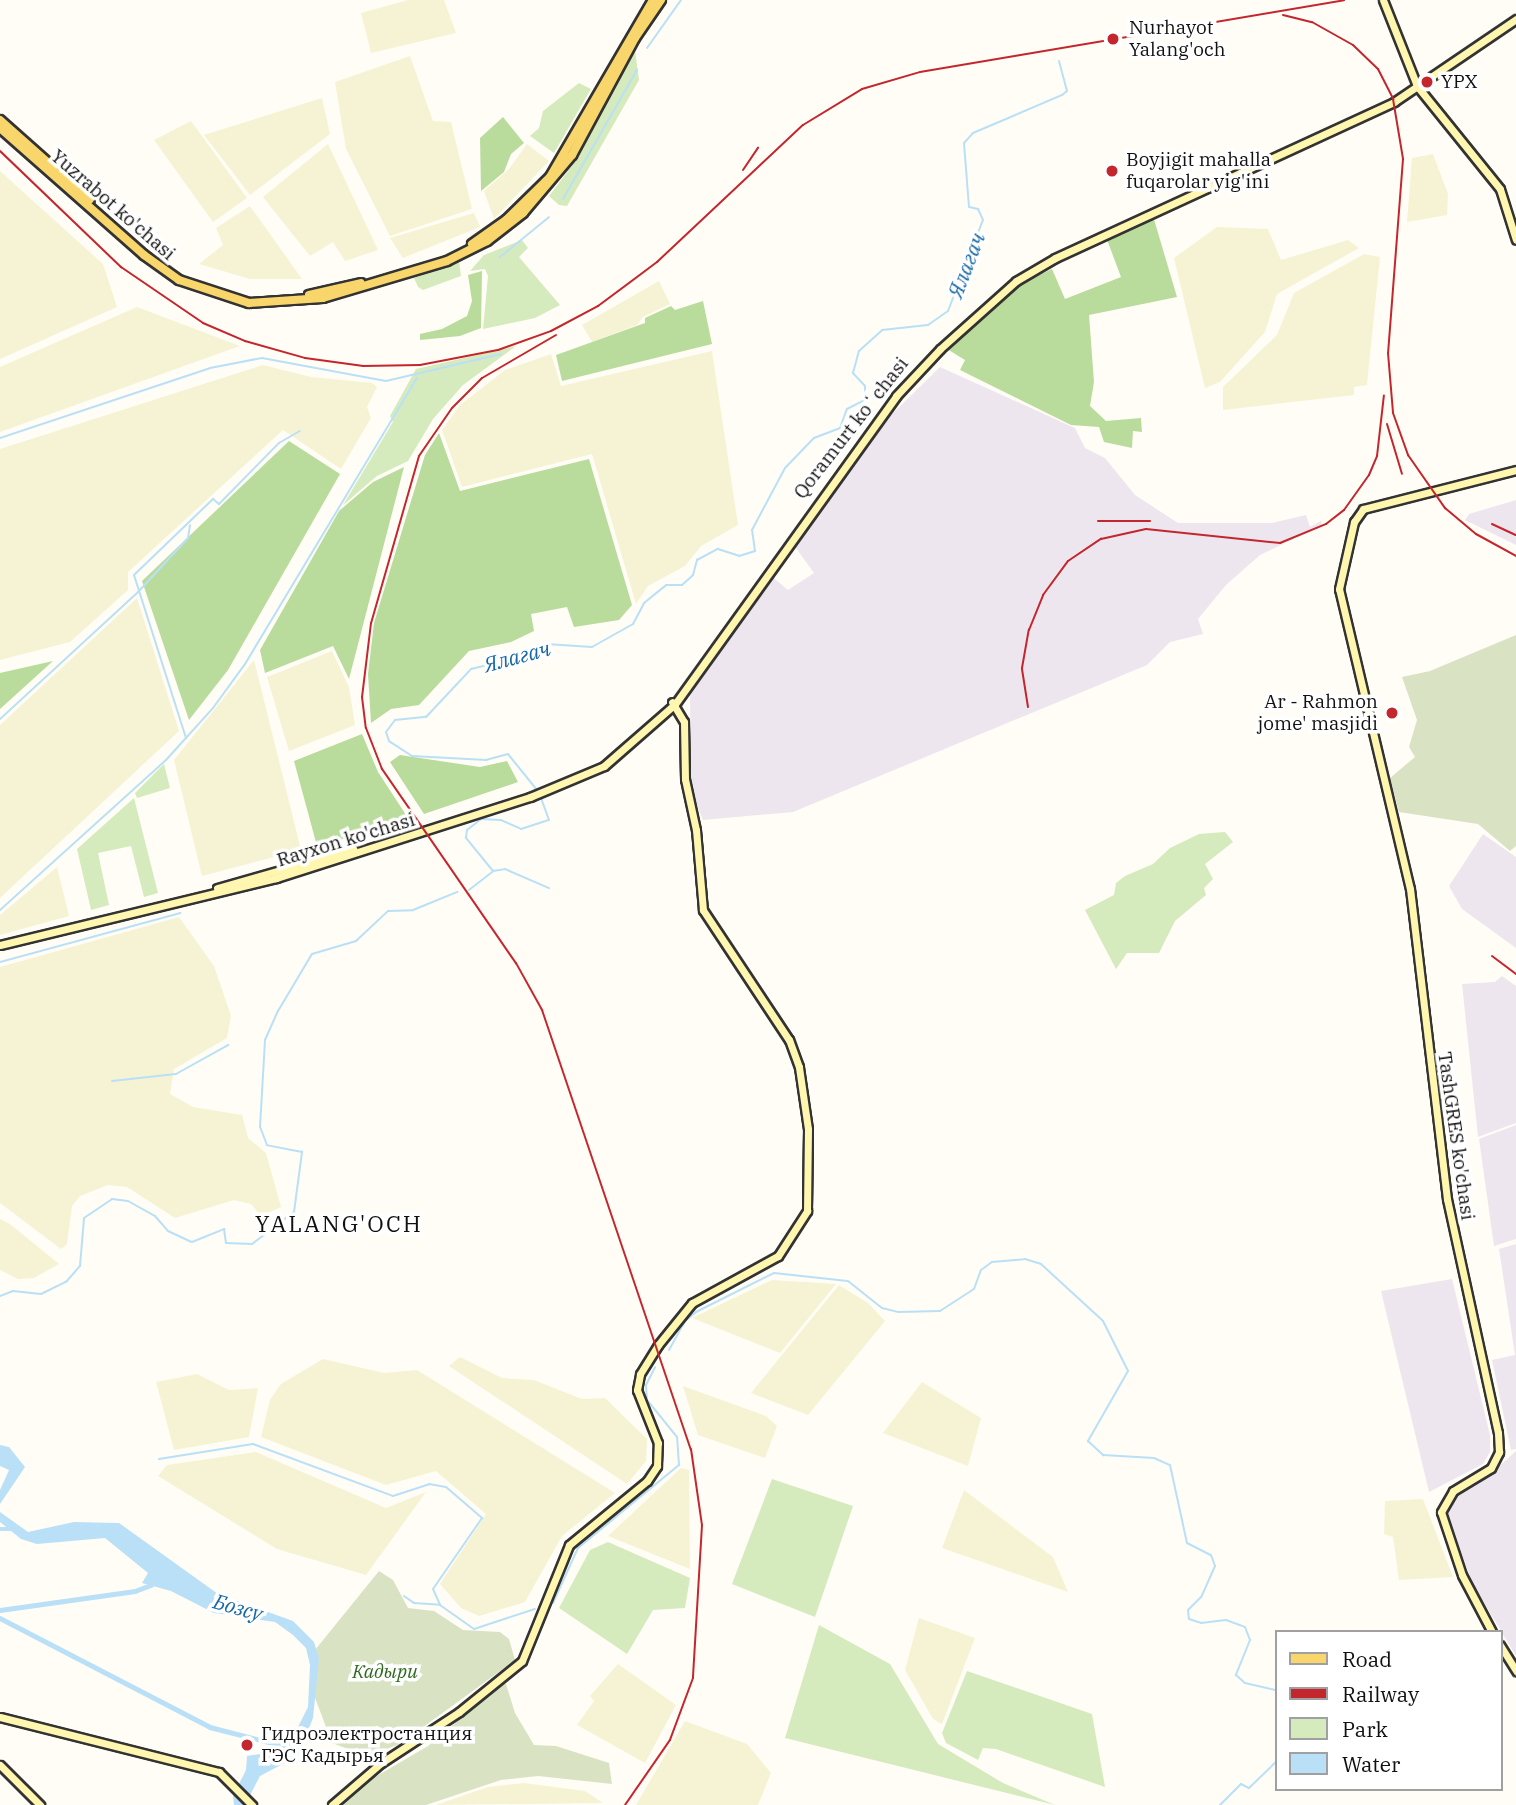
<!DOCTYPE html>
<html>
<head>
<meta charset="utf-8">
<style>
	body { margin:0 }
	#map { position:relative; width:1516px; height:1805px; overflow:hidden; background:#fffdf5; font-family:"IBM Plex Serif",serif }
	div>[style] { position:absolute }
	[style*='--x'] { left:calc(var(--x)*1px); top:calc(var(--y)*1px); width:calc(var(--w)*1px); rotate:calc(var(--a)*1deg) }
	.industrial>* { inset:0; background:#eee6ef }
	.farmland>* { inset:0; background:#f6f3d4 }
	.green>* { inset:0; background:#d5ebbd }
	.forest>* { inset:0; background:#b9dc9c }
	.cemetery>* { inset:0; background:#d9e3c4 }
	.water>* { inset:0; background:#b9e0f7 }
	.stream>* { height:2px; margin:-1px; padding:0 1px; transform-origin:1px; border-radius:1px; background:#b9e0f7 }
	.canal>* { height:4.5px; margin:-2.25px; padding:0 2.25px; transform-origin:2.25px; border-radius:2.25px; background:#b9e0f7 }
	.roads { filter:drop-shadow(2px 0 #333) drop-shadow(-2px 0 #333) drop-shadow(0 2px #333) drop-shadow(0 -2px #333) }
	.secondary>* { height:7px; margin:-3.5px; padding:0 3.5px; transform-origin:3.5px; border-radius:3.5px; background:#fff6b0 }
	.primary>* { height:8px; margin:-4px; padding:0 4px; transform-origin:4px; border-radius:4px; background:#f9d66b }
	.rail>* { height:2px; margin:-1px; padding:0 1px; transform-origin:1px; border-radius:1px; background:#c4262e }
	.dots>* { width:19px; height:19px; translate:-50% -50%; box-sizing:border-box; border:4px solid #fff; border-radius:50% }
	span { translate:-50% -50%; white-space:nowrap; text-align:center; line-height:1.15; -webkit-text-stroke:7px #fff; paint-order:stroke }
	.poi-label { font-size:19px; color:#111 }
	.left { translate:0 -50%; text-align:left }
	.right { translate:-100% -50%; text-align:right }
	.street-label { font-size:19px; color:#111 }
	.park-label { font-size:19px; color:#2f6b1f; font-style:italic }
	.water-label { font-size:21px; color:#1768a6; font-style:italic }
	.quarter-label { font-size:23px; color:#111; letter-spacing:2px }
	.legend { position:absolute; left:1275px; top:1630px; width:228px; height:161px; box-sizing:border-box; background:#fff; border:2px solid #a0a0a0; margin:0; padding:9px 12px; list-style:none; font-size:21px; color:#111 }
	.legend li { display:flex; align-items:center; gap:14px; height:35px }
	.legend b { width:35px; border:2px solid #a0a0a0 }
</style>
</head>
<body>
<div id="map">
	<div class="industrial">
		<i style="clip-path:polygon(940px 367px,1075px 428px,1085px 448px,1105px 458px,1135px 495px,1178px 523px,1272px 523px,1306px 515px,1310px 527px,1321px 521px,1322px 525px,1260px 555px,1226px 585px,1198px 619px,1203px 634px,1170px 642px,1147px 665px,793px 812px,703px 820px,691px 791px,690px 689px,769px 574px,788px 590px,814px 573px,793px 544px,885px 421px)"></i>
		<i style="clip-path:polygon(1516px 500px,1516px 545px,1465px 520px,1469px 514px)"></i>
		<i style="clip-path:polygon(1483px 834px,1516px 857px,1516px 948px,1462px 909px,1449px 886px)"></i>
		<i style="clip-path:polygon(1502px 976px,1516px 986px,1516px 1123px,1478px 1137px,1462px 984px,1495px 982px)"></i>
		<i style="clip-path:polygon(1516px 1125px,1516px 1239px,1494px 1246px,1479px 1139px)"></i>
		<i style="clip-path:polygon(1516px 1244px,1516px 1449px,1511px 1450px,1492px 1360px,1515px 1355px,1499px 1249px)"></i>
		<i style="clip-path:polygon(1452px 1279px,1490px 1435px,1490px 1452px,1483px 1464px,1429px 1492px,1381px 1291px)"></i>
		<i style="clip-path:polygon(1516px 1451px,1516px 1656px,1474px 1586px,1444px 1511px,1452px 1496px,1487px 1477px)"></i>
	</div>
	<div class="farmland">
		<i style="clip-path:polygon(408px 0,444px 0,456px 33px,371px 53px,361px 13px)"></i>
		<i style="clip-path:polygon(410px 56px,433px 121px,451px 122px,472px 209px,390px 236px,346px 149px,335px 82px)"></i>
		<i style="clip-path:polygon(322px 98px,330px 134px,250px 195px,204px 135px)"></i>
		<i style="clip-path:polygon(191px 121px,247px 198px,213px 222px,154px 140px)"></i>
		<i style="clip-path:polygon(328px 144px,378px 250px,345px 261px,333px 242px,310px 256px,263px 197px)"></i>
		<i style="clip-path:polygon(527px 144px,549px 161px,494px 219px,484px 191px,509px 169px)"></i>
		<i style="clip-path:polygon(1433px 154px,1448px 194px,1447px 215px,1407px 222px,1412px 158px)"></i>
		<i style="clip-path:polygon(0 171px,103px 264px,117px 307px,0 359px)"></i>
		<i style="clip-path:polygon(250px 206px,302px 279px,250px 279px,199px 264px,223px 245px,216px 228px)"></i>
		<i style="clip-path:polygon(474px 213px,480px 227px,403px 258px,390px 238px)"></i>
		<i style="clip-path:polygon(1217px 227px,1268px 229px,1281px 260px,1348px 240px,1359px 248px,1277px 294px,1265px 332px,1220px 382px,1205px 388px,1174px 258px)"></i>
		<i style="clip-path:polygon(1364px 254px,1380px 257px,1367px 385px,1354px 387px,1354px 395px,1223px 410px,1223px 387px,1277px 335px,1294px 293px)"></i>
		<i style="clip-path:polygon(659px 281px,670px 304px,643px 317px,637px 325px,592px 342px,582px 325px)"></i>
		<i style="clip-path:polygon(137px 307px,240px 346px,0 432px,0 367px)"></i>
		<i style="clip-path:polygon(712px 351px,738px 525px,701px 546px,685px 566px,648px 586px,636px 604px,592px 454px,462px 487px,442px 430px,460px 405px,505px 370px,551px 354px,561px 386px)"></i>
		<i style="clip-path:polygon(263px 365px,311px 377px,372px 383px,377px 387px,367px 407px,371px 418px,341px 469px,283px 430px,128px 572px,128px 590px,70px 642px,0 660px,0 449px)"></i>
		<i style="clip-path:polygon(137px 598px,179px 731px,0 898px,0 725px)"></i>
		<i style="clip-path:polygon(332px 651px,349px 687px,355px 725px,289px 751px,267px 677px)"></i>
		<i style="clip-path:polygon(254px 660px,301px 850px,202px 876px,174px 760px)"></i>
		<i style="clip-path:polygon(57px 867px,69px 916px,0 935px,0 915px)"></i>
		<i style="clip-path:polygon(179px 917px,214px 966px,231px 1016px,227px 1038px,174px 1069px,170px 1094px,193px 1107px,242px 1115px,248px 1138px,266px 1153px,281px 1207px,261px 1216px,251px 1204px,234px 1200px,175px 1218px,127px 1187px,108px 1185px,80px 1196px,72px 1206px,67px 1244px,61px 1249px,0 1203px,0 967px)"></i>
		<i style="clip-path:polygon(0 1219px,10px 1224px,59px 1264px,34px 1278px,18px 1279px,0 1270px)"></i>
		<i style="clip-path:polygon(772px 1280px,836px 1284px,780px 1353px,692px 1318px)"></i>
		<i style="clip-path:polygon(839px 1285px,868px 1303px,885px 1321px,808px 1415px,751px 1393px)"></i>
		<i style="clip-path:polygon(460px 1357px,502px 1378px,534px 1380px,582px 1399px,605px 1398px,647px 1439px,646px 1461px,627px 1484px,449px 1366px)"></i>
		<i style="clip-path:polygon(323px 1359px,384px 1373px,417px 1370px,615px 1493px,562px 1536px,525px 1602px,479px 1616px,461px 1608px,440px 1584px,486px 1514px,436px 1471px,386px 1485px,261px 1437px,270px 1400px,281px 1384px)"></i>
		<i style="clip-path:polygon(197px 1374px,229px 1390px,258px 1388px,249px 1437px,174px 1450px,156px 1382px)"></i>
		<i style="clip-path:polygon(922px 1382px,981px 1418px,968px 1466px,883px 1433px)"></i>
		<i style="clip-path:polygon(683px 1386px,766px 1416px,777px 1426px,765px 1458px,698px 1435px)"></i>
		<i style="clip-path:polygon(256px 1452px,386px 1508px,426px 1492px,366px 1575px,277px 1549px,158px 1476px,167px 1465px)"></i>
		<i style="clip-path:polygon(681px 1468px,689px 1470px,690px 1569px,608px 1536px)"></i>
		<i style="clip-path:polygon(964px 1490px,1053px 1557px,1068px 1592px,942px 1548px)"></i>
		<i style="clip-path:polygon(1423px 1499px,1453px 1577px,1399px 1580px,1393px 1537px,1384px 1534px,1385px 1501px)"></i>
		<i style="clip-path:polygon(919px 1618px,975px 1638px,942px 1724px,933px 1719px,905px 1670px)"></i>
		<i style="clip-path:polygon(618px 1664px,676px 1705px,645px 1763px,577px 1725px,594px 1701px,590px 1696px)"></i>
		<i style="clip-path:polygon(685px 1721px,747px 1744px,771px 1773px,758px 1805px,636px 1805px)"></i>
		<i style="clip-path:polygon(524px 1783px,585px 1791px,603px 1803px,436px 1805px,488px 1787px)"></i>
	</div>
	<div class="green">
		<i style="clip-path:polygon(635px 50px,639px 80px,567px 206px,559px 205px,549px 196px,578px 158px)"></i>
		<i style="clip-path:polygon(579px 83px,591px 89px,554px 153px,530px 136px,539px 128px,543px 111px)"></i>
		<i style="clip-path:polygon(522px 240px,528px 248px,519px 257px,560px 305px,535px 318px,483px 329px,488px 276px,485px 269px,470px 271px,484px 255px)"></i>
		<i style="clip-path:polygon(459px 261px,461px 276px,423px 290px,418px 287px,414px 278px)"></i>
		<i style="clip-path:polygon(516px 346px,463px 385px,433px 419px,408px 461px,377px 476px,343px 505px,393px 422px,390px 416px,416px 369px)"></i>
		<i style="clip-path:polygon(164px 764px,170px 788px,137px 798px,135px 793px)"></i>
		<i style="clip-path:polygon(134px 798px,158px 893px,144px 897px,131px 846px,98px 853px,109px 905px,91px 910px,77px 849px)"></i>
		<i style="clip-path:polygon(1225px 832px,1233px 842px,1205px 864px,1213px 879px,1204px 888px,1206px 895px,1175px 921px,1159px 953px,1127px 953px,1116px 969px,1085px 910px,1114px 895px,1116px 883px,1125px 876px,1153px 864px,1170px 848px,1199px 834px)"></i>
		<i style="clip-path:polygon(772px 1479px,853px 1506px,815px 1617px,732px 1584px)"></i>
		<i style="clip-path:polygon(608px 1542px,690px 1578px,685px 1608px,653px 1610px,627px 1654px,559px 1608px,590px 1550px)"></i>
		<i style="clip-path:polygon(819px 1625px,890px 1664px,938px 1744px,1003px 1783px,1055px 1805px,785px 1738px)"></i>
		<i style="clip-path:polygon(967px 1671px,1092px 1714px,1105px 1787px,996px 1749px,983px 1748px,978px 1760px,946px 1743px,942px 1733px)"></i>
	</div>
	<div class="forest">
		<i style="clip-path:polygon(503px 117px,524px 143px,511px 154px,504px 172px,481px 191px,480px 138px)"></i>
		<i style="clip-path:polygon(1153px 216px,1177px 297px,1089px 315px,1094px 382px,1090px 406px,1106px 421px,1141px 418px,1142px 432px,1133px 431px,1132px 448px,1104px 442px,1099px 427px,1071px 425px,960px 370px,965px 360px,947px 349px,1015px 287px,1052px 269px,1065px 299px,1121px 277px,1106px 237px)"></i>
		<i style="clip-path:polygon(482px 271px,481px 328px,460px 336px,420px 340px,420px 334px,442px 329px,467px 316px,472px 301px,468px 275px)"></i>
		<i style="clip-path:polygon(703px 301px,712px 344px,562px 381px,556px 355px,645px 323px,645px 318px,671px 306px,675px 310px)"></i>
		<i style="clip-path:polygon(439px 433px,460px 491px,589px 459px,632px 605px,619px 620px,574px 627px,567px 607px,531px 614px,534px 631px,511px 642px,469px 651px,419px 705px,391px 709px,371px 723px,368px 674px,374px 623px,425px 455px)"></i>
		<i style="clip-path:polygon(289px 441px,340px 474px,228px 670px,189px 720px,142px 581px)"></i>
		<i style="clip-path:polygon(404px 467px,349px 679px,333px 646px,265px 673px,260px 650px,339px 511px,373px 482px)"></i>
		<i style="clip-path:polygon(53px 661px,0 709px,0 673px)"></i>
		<i style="clip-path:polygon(362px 734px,378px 772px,410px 821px,317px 846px,294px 761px)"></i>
		<i style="clip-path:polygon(400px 755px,480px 767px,507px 761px,518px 782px,424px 814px,390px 762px)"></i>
	</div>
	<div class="cemetery">
		<i style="clip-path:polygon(1516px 635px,1516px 846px,1510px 851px,1478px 824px,1399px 812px,1390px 778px,1415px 757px,1409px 747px,1417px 720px,1402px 677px,1430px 671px)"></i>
		<i style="clip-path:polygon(379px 1571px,393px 1580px,408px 1608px,434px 1611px,463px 1630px,500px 1632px,509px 1639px,515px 1660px,400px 1744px,367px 1756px,332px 1743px,314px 1695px,315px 1650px)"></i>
		<i style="clip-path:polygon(505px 1681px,515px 1713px,534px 1745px,556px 1746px,609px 1763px,612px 1784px,538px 1776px,501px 1780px,426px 1805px,342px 1805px,358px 1787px,428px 1746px)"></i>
	</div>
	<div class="water">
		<i style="clip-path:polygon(0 1445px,9px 1447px,25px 1467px,0 1504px,0 1490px,9px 1470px,0 1466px)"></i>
		<i style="clip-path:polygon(0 1512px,28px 1532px,74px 1522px,119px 1523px,218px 1594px,293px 1621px,314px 1642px,319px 1659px,313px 1718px,298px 1756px,260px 1776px,245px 1805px,234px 1805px,233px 1796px,246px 1770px,247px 1756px,279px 1751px,292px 1739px,308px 1707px,310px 1665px,306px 1648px,293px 1635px,275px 1622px,214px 1613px,171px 1591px,142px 1583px,148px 1573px,105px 1538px,37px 1544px,21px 1539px,0 1522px)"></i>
	</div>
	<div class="stream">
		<i style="--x:647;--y:48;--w:59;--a:-54.7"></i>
		<i style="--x:563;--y:199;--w:149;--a:-60.2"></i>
		<i style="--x:500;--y:257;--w:63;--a:-39.2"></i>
		<i style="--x:0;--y:438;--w:221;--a:-18.4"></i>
		<i style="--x:210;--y:368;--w:53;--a:-10.9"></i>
		<i style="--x:262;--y:358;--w:126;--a:10.5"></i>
		<i style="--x:386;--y:381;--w:118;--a:-13.2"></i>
		<i style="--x:0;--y:719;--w:188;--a:-42.6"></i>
		<i style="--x:138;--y:592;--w:74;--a:-47.2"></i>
		<i style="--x:188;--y:538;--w:13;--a:-81"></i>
		<i style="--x:186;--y:738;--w:171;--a:-107.7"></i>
		<i style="--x:134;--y:575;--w:110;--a:-43.9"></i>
		<i style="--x:213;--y:499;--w:8;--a:40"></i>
		<i style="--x:219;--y:504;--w:86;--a:-45.5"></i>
		<i style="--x:279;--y:443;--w:24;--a:-30"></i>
		<i style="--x:537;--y:790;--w:46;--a:-128.9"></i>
		<i style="--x:508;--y:754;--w:23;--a:165"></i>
		<i style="--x:486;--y:760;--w:74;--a:-176.9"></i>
		<i style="--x:412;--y:756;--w:27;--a:-147"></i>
		<i style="--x:389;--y:741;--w:9;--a:-108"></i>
		<i style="--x:386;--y:732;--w:15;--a:-53"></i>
		<i style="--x:395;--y:720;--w:31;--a:-6"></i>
		<i style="--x:426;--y:717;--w:66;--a:-46.8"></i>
		<i style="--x:471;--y:669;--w:46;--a:-13.7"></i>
		<i style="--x:516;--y:658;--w:33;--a:-25"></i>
		<i style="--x:546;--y:644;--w:46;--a:3.7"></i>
		<i style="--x:592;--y:647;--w:47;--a:-29.3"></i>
		<i style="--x:633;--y:624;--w:24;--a:-62"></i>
		<i style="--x:644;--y:603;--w:28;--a:-39"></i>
		<i style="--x:666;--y:585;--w:16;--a:0"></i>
		<i style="--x:682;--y:585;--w:15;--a:-42"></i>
		<i style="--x:693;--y:575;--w:16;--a:-75"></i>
		<i style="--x:697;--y:560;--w:24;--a:-28"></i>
		<i style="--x:718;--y:549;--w:22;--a:18"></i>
		<i style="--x:739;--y:556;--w:17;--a:-17"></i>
		<i style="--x:755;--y:551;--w:21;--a:-98"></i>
		<i style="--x:752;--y:530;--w:70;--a:-62"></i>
		<i style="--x:785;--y:468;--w:42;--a:-46"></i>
		<i style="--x:814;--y:438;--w:28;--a:-21"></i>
		<i style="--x:840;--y:428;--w:20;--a:-70"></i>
		<i style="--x:847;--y:409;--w:20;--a:-27"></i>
		<i style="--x:865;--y:400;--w:14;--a:-90"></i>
		<i style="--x:865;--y:386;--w:18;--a:-133"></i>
		<i style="--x:853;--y:373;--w:23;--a:-75"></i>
		<i style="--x:859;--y:351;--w:31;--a:-42"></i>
		<i style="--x:882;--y:330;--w:46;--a:-6.2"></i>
		<i style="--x:928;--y:325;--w:24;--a:-35"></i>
		<i style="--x:948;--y:311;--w:97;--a:-69"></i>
		<i style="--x:983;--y:220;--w:12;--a:-114"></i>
		<i style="--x:978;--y:209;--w:9;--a:-167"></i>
		<i style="--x:969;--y:207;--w:64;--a:-94.5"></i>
		<i style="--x:964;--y:143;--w:13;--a:-48"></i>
		<i style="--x:973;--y:133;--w:97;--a:-23.1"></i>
		<i style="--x:1062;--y:95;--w:6;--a:-39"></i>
		<i style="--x:1067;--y:91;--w:31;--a:-105"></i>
		<i style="--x:493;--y:871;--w:43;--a:-129.3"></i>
		<i style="--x:466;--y:838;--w:8;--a:-83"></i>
		<i style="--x:467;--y:830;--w:18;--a:-38"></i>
		<i style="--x:481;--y:819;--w:20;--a:3"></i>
		<i style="--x:501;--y:820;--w:22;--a:24"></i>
		<i style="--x:521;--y:829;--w:29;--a:-18"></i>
		<i style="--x:549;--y:820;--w:27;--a:-110"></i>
		<i style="--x:469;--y:890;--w:31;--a:-38"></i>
		<i style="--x:493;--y:871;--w:12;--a:-9"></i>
		<i style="--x:505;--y:869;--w:48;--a:23.4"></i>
		<i style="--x:0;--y:910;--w:224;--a:-42.1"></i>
		<i style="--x:166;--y:760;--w:70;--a:-47.9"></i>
		<i style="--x:213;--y:708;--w:54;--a:-54"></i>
		<i style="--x:245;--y:664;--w:334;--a:-59"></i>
		<i style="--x:0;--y:962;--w:187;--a:-15.2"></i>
		<i style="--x:112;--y:1081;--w:64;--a:-6.2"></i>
		<i style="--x:176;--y:1074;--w:60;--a:-29.1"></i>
		<i style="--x:0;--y:1296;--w:14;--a:-21"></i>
		<i style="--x:13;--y:1291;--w:28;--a:6"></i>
		<i style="--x:41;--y:1294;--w:28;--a:-26"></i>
		<i style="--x:66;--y:1282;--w:21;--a:-49"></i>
		<i style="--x:80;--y:1266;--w:48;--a:-85.2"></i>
		<i style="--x:84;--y:1218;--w:34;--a:-34"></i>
		<i style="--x:112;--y:1199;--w:16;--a:7"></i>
		<i style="--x:128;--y:1201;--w:31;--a:29"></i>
		<i style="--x:155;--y:1216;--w:20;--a:49"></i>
		<i style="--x:168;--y:1231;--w:26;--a:25"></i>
		<i style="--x:192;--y:1242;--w:35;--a:-22"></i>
		<i style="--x:224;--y:1229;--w:14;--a:82"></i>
		<i style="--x:226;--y:1243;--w:26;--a:2"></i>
		<i style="--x:252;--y:1244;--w:53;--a:-37.3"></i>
		<i style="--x:294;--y:1212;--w:61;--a:-82.4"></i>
		<i style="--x:302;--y:1152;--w:36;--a:-169"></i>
		<i style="--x:267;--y:1145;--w:19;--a:-111"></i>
		<i style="--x:260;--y:1127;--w:87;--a:-86.7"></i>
		<i style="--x:265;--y:1040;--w:32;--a:-66"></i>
		<i style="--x:278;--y:1011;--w:66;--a:-59.2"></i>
		<i style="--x:312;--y:954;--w:46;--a:-16.5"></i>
		<i style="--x:356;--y:941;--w:44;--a:-43.2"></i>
		<i style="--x:388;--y:911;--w:25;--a:-2"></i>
		<i style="--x:413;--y:910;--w:48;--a:-22.2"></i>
		<i style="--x:669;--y:1350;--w:33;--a:-61"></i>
		<i style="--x:685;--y:1321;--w:14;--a:-39"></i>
		<i style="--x:696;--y:1312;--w:87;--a:-26.6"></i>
		<i style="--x:774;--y:1273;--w:74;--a:6.2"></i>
		<i style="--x:848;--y:1281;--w:43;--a:38.5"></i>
		<i style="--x:882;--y:1308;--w:16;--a:14"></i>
		<i style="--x:898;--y:1312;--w:42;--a:-1.4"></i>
		<i style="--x:940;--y:1311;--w:40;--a:-32.9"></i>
		<i style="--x:974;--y:1289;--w:20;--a:-70"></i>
		<i style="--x:981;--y:1270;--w:14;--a:-36"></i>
		<i style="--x:992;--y:1262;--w:33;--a:-5"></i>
		<i style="--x:1025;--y:1259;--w:17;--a:17"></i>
		<i style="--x:1041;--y:1264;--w:84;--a:42.6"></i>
		<i style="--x:1103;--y:1321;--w:56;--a:63.4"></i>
		<i style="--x:1128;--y:1371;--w:81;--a:119.7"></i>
		<i style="--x:1088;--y:1441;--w:21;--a:43"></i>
		<i style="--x:1103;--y:1455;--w:51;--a:3.4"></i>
		<i style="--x:1154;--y:1458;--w:17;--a:24"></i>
		<i style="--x:1170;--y:1465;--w:80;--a:77.7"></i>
		<i style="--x:1187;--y:1543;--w:27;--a:27"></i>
		<i style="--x:1211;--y:1555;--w:12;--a:70"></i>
		<i style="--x:1215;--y:1566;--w:34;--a:114"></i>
		<i style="--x:1201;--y:1597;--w:18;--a:135"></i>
		<i style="--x:1188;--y:1610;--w:9;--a:84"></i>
		<i style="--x:1189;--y:1619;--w:13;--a:18"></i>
		<i style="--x:1201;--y:1623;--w:25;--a:-7"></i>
		<i style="--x:1226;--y:1620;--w:20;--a:20"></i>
		<i style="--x:1245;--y:1627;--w:14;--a:69"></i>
		<i style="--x:1250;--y:1640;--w:38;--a:112"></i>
		<i style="--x:1236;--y:1675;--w:12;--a:42"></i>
		<i style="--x:1245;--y:1683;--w:32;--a:13"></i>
		<i style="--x:159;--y:1459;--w:95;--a:-9.1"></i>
		<i style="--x:253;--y:1444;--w:149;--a:20.4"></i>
		<i style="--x:393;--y:1496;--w:38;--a:-18"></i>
		<i style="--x:429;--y:1484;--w:17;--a:10"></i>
		<i style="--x:446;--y:1487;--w:48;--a:40.7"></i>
		<i style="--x:482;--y:1518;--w:86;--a:124.6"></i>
		<i style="--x:433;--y:1589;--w:17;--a:66"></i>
		<i style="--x:404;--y:1596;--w:12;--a:35"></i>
		<i style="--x:414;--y:1603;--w:26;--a:4"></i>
		<i style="--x:440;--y:1605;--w:42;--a:35.2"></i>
		<i style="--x:474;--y:1629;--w:64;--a:-18.2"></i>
		<i style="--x:553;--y:1603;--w:60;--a:-65.6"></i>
		<i style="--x:578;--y:1548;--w:131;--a:-39.4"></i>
		<i style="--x:679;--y:1465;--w:28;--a:-94"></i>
		<i style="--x:677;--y:1437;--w:48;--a:-129"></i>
		<i style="--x:647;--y:1400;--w:15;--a:-94"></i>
		<i style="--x:646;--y:1385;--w:20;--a:-63"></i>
		<i style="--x:1220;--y:1805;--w:30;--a:-45"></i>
		<i style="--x:1241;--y:1784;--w:9;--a:27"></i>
		<i style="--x:1249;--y:1788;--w:37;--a:-44"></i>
	</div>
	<div class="canal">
		<i style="--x:0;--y:1529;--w:13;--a:0"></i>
		<i style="--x:0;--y:1610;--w:136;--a:-8"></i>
		<i style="--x:135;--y:1591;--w:17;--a:-21"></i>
		<i style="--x:0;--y:1618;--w:237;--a:27.4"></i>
		<i style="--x:210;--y:1727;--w:81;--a:14.4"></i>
	</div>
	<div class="roads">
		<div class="secondary">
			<i style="--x:1383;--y:0;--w:92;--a:68.4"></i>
			<i style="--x:1417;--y:86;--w:132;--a:51.1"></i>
			<i style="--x:1500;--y:189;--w:53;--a:72.6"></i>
			<i style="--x:217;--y:888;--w:142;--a:-15.9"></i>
			<i style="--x:0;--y:945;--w:284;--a:-13.6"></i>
			<i style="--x:276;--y:878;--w:267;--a:-17.7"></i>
			<i style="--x:530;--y:797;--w:80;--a:-22.7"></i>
			<i style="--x:604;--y:766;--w:94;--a:-41.1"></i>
			<i style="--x:675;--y:704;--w:379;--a:-54.3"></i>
			<i style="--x:896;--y:396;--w:64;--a:-46.9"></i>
			<i style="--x:940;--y:349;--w:102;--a:-41.8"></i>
			<i style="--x:1016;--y:281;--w:45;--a:-30.5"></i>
			<i style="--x:1055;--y:258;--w:373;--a:-24.7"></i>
			<i style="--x:1394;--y:102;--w:148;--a:-34.2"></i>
			<i style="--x:1492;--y:1632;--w:64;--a:-117.8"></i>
			<i style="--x:1462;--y:1575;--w:66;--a:-108.4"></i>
			<i style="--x:1441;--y:1512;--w:24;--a:-60"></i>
			<i style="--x:1453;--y:1491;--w:44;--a:-31.2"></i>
			<i style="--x:1491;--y:1468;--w:18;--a:-63"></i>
			<i style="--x:1499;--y:1452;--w:19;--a:-93"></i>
			<i style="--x:1498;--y:1433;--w:239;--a:-102.3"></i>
			<i style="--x:1447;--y:1199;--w:312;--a:-96.8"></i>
			<i style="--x:1410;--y:889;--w:308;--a:-103.3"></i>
			<i style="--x:1339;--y:589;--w:69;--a:-77.4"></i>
			<i style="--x:1354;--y:522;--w:16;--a:-55"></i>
			<i style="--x:1363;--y:509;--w:158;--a:-14.3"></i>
			<i style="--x:1500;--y:1645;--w:31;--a:58"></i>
			<i style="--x:0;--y:1717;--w:226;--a:14.1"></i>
			<i style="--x:219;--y:1772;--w:47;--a:45"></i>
			<i style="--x:0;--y:1765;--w:57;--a:45"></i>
			<i style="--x:332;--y:1805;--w:65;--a:-40.6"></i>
			<i style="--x:381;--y:1763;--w:93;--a:-33.2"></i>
			<i style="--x:459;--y:1712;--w:81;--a:-39"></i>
			<i style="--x:522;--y:1661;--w:125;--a:-67.9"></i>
			<i style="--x:569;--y:1545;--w:101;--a:-39.4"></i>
			<i style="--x:647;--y:1481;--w:18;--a:-56"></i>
			<i style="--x:657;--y:1466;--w:23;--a:-88"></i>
			<i style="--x:658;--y:1443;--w:57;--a:-111.6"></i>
			<i style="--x:637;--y:1390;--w:16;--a:-79"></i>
			<i style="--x:640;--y:1374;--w:34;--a:-58"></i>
			<i style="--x:658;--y:1345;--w:54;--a:-51"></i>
			<i style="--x:692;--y:1303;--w:98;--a:-28.7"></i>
			<i style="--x:778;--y:1256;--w:54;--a:-57.2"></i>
			<i style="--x:807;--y:1211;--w:82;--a:-89.3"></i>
			<i style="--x:808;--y:1129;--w:63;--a:-98.3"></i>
			<i style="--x:799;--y:1067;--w:29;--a:-110"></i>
			<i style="--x:789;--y:1040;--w:156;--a:-123.5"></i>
			<i style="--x:703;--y:910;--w:80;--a:-95"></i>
			<i style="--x:696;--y:830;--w:52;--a:-102.2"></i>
			<i style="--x:685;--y:779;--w:57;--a:-91"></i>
			<i style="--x:684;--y:722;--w:23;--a:-121"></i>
		</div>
		<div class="primary">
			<i style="--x:0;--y:120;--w:120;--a:41.6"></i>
			<i style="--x:0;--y:128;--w:192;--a:41.4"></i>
			<i style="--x:144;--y:255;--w:43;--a:35.5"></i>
			<i style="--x:179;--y:280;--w:74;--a:18.2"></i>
			<i style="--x:249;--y:303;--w:74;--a:-3.9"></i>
			<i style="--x:323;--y:298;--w:129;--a:-16.6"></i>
			<i style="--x:447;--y:261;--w:45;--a:-26.6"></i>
			<i style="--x:487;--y:241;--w:46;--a:-37.9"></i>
			<i style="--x:523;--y:213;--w:76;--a:-49.8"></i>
			<i style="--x:572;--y:155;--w:133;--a:-61.7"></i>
			<i style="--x:635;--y:38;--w:46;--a:-55.6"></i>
			<i style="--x:472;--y:244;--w:42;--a:-35.2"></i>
			<i style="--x:506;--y:220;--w:62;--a:-44.3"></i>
			<i style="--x:550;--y:177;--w:205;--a:-59.8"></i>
			<i style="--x:309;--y:295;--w:53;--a:-13"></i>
		</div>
	</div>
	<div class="rail">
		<i style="--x:1283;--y:15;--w:30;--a:14"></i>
		<i style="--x:1312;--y:22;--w:47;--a:29.3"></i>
		<i style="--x:1353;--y:45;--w:35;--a:44"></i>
		<i style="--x:1378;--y:69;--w:34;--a:63"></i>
		<i style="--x:1393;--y:99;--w:61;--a:80.5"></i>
		<i style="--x:1403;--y:159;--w:195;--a:94.4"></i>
		<i style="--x:1388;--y:353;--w:60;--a:85.2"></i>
		<i style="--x:1393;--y:413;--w:45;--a:70.3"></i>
		<i style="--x:1408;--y:455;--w:65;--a:55.1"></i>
		<i style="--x:1445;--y:508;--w:40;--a:40"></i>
		<i style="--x:1476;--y:534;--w:46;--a:28.8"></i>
		<i style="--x:0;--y:151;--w:168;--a:43.8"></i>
		<i style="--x:121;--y:267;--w:99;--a:34.3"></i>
		<i style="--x:203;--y:323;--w:46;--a:23.2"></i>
		<i style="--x:245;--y:341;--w:62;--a:15.8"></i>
		<i style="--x:305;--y:358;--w:59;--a:7.9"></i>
		<i style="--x:363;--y:366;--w:57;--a:-1"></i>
		<i style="--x:420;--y:365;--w:79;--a:-10.9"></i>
		<i style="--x:498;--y:350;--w:56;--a:-19.7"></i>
		<i style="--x:551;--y:331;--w:53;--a:-28"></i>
		<i style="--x:598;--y:306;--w:74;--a:-36.7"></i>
		<i style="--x:657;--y:262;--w:200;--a:-43.2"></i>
		<i style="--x:803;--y:125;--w:69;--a:-31.4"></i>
		<i style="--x:862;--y:89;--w:60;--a:-16.3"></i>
		<i style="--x:920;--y:72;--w:430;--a:-9.6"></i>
		<i style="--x:743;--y:170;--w:27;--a:-56"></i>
		<i style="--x:556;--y:335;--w:86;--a:149.8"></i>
		<i style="--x:482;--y:378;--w:42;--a:135"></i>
		<i style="--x:452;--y:408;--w:58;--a:124.5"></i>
		<i style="--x:419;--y:456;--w:174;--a:106"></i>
		<i style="--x:371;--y:623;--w:75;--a:96.9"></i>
		<i style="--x:362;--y:697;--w:31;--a:83"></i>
		<i style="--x:366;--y:728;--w:44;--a:68.7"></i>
		<i style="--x:382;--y:769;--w:236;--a:55.4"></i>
		<i style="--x:516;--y:963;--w:54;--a:61"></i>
		<i style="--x:542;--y:1010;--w:464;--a:71.3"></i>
		<i style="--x:691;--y:1449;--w:77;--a:81.8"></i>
		<i style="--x:702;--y:1525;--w:153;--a:93.4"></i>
		<i style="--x:693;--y:1678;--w:66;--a:110.4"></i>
		<i style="--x:670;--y:1740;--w:79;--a:124.7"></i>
		<i style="--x:1387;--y:424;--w:52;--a:73.3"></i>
		<i style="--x:1098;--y:521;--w:52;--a:0"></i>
		<i style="--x:1492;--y:524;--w:26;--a:25"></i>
		<i style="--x:1028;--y:707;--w:39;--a:-99"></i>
		<i style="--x:1022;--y:668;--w:39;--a:-80"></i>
		<i style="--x:1029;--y:630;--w:38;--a:-68"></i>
		<i style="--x:1043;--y:595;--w:42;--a:-53.7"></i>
		<i style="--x:1068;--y:561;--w:40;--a:-34"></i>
		<i style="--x:1101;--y:539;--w:46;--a:-12.5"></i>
		<i style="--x:1146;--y:529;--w:135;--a:6"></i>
		<i style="--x:1280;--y:543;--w:50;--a:-22.4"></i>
		<i style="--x:1326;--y:524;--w:23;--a:-38"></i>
		<i style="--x:1344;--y:510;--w:43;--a:-54.5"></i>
		<i style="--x:1369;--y:475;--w:21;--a:-67"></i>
		<i style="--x:1377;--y:456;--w:61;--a:-83.5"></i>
		<i style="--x:1492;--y:956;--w:30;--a:37"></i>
	</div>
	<div class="dots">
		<i style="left:1113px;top:39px;background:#c4262e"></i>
		<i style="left:1427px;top:82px;background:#c4262e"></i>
		<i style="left:1112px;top:171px;background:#c4262e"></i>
		<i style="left:1392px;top:713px;background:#c4262e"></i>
		<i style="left:247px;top:1745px;background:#c4262e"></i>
	</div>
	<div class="poi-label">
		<span class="left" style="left:1129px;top:39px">Nurhayot<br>Yalang'och</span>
		<span class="left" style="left:1441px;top:82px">YPX</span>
		<span class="left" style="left:1126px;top:171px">Boyjigit mahalla<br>fuqarolar yig'ini</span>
		<span class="right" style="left:1378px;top:713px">Ar - Rahmon<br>jome' masjidi</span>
		<span class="left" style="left:261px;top:1745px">Гидроэлектростанция<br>ГЭС Кадырья</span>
	</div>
	<div class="street-label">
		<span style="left:113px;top:205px;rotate:41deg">Yuzrabot ko'chasi</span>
		<span style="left:851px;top:428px;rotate:-52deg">Qoramurt koʻchasi</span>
		<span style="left:346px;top:840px;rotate:-17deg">Rayxon ko'chasi</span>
		<span style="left:1456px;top:1136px;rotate:82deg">TashGRES ko'chasi</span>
	</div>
	<div class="park-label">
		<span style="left:385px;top:1672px">Кадыри</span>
	</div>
	<div class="water-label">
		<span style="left:966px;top:265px;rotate:-69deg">Ялагач</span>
		<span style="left:517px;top:656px;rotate:-15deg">Ялагач</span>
		<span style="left:238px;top:1607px;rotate:16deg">Бозсу</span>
	</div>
	<div class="quarter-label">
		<span style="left:339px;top:1223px">YALANG'OCH</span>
	</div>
	<ul class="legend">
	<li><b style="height:9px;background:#f9d66b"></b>Road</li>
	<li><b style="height:9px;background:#c4262e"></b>Railway</li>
	<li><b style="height:19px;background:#d5ebbd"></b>Park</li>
	<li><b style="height:19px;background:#b9e0f7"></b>Water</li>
	</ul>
</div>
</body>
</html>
